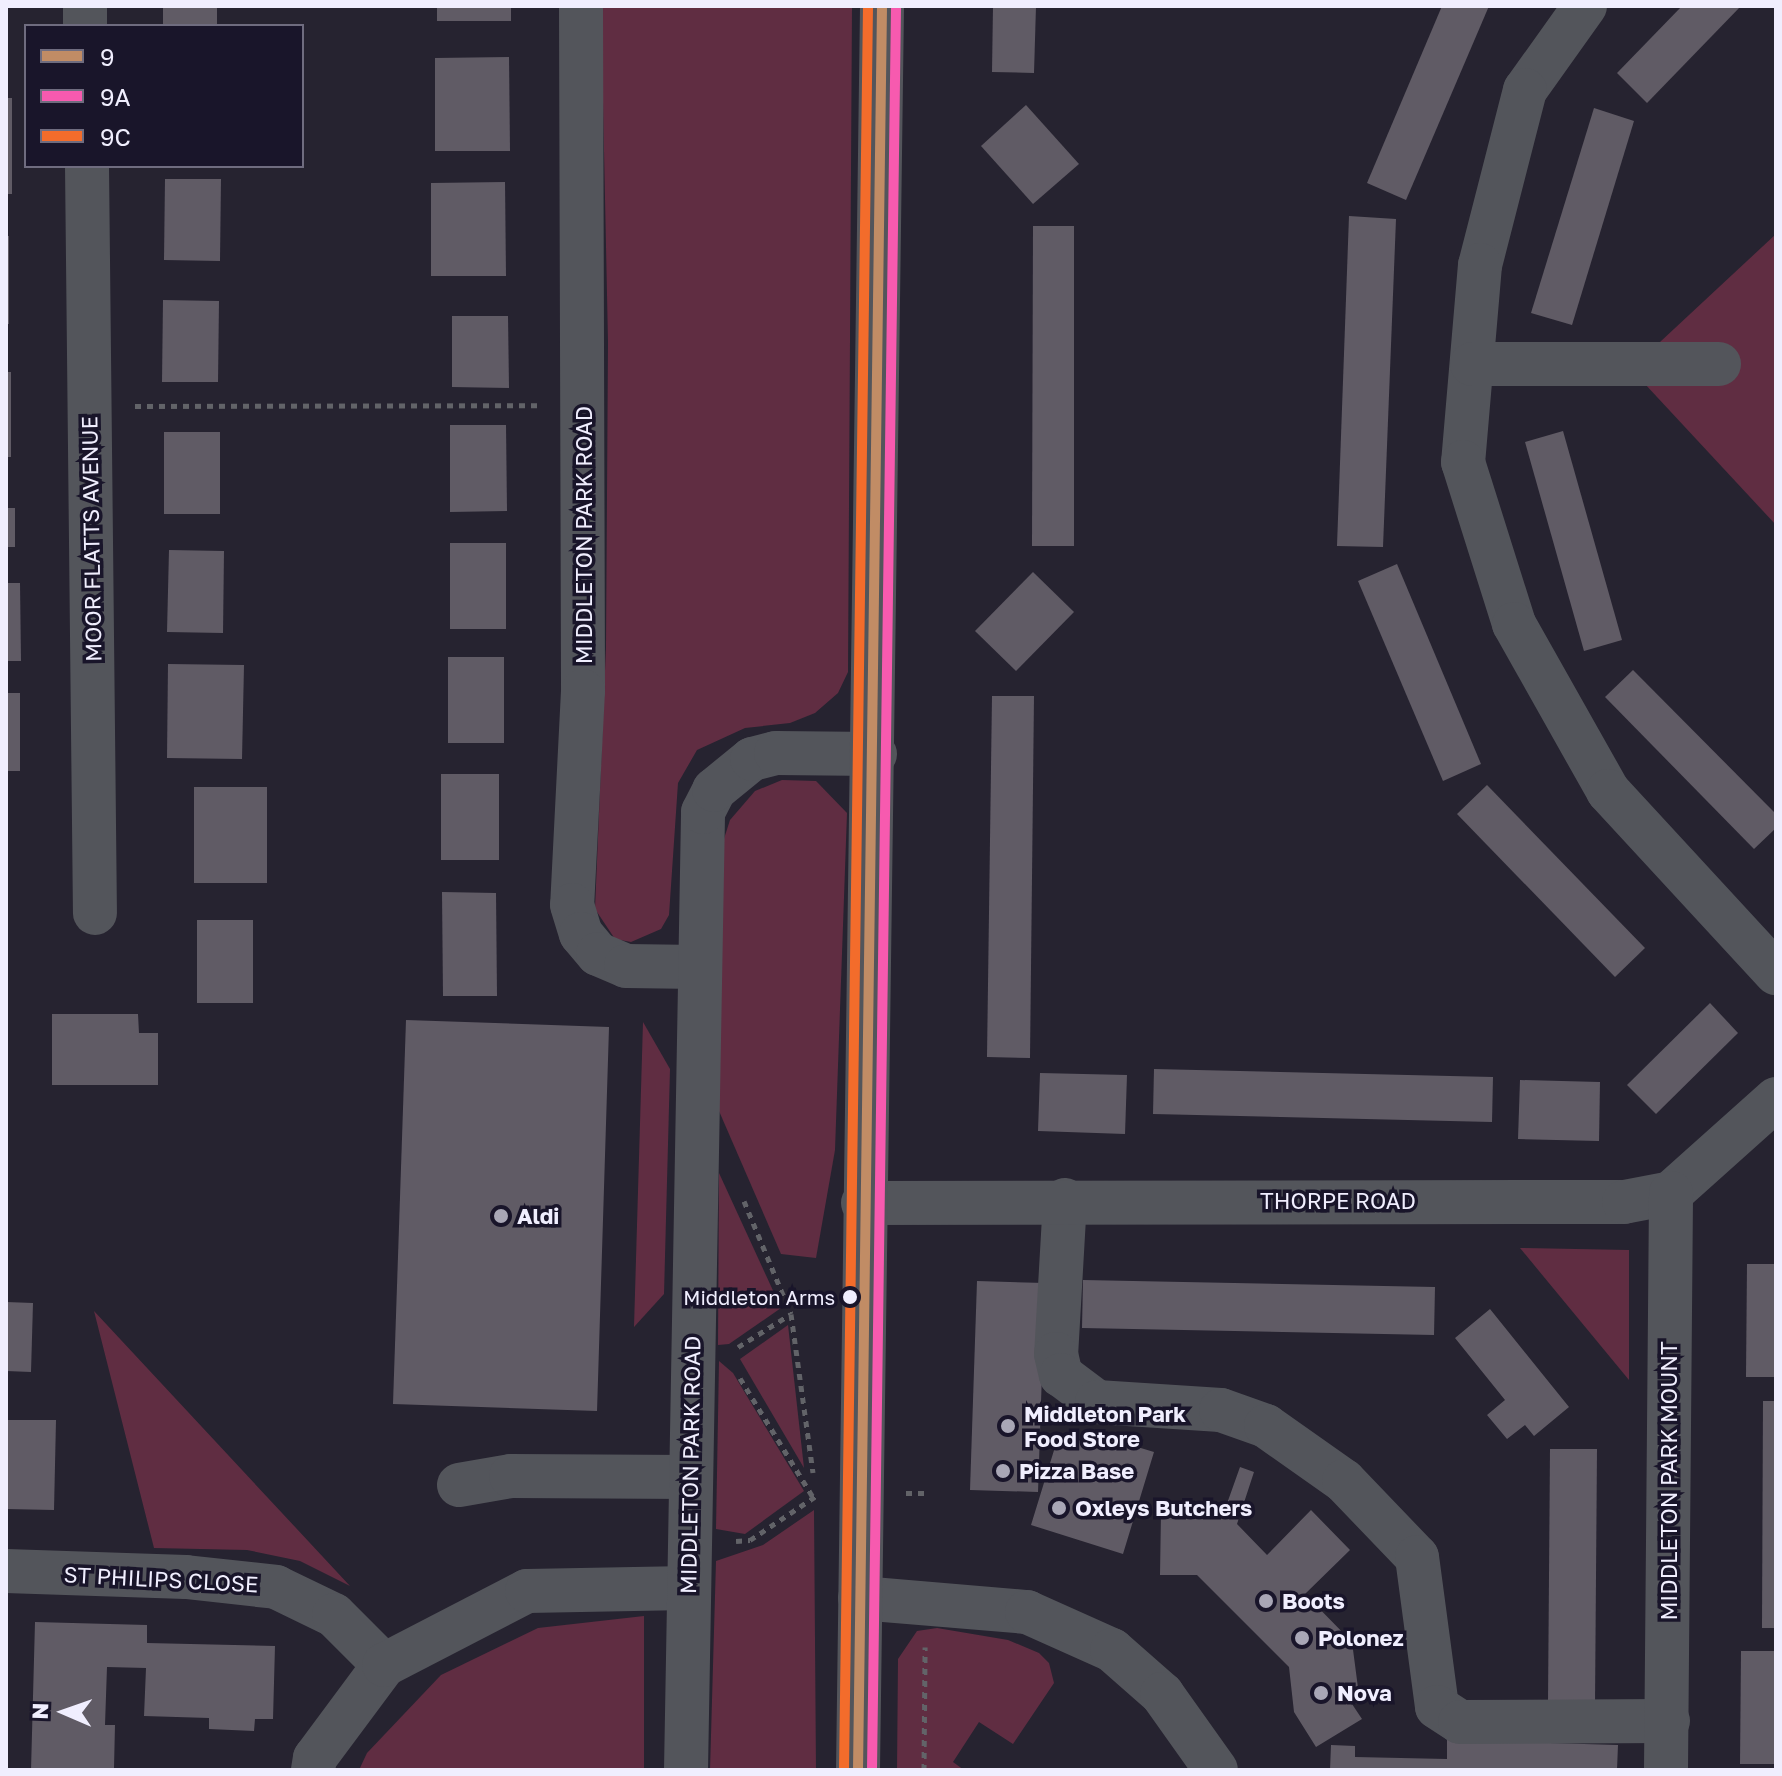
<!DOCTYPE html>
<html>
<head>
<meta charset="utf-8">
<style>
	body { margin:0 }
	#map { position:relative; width:1782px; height:1776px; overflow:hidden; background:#262330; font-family:"Golos Text",sans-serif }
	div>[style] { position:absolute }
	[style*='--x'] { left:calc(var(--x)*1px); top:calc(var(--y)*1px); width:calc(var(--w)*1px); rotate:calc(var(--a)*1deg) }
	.green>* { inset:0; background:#602d42 }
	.building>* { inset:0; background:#605b65 }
	.path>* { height:5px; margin-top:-2.5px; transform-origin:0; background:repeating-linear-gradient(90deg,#626368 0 6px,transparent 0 12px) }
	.minor>* { height:44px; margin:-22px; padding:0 22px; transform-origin:22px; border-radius:22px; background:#53555b }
	.bus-1>* { height:10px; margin:-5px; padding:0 5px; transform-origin:5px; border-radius:5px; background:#c18c65 }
	.bus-2>* { height:10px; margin:-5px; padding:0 5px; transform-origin:5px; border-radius:5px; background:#f75aaf }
	.bus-3>* { height:10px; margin:-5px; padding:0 5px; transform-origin:5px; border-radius:5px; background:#f36c2b }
	.dots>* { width:22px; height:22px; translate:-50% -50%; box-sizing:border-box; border:4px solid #19152a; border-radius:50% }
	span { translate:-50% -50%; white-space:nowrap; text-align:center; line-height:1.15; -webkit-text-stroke:7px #19152a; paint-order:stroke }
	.bus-label { font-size:20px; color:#f0eefe }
	.right { translate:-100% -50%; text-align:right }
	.street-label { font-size:22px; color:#f0eefe }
	.poi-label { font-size:22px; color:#f0eefe; font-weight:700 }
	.left { translate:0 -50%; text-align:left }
	.frame { position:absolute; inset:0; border:8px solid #f0eefe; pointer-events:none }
	.legend { position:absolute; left:24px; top:24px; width:280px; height:144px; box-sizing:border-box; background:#19152a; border:2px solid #6f6c7f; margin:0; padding:10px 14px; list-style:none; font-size:24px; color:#f0eefe }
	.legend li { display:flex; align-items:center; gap:16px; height:40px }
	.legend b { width:40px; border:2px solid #6f6c7f }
	.north { position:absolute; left:24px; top:1672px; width:80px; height:80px; -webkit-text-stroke:6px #19152a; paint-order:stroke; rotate:272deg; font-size:22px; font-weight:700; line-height:32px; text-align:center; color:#f0eefe }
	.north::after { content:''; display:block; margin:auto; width:28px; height:36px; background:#f0eefe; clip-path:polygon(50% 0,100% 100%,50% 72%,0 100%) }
</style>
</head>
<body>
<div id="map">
	<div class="green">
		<i style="clip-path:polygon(601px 6px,852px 6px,848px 672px,838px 693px,815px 713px,790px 723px,745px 728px,697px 750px,678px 783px,669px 915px,661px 929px,631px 942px,615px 939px,595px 909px,606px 647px,608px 342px)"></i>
		<i style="clip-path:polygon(1776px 234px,1776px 525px,1631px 369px)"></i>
		<i style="clip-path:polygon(782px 780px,816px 781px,847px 813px,835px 1150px,816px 1258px,781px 1254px,719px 1111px,722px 845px,730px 820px,755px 791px)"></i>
		<i style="clip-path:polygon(643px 1022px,670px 1069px,664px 1294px,634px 1327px)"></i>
		<i style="clip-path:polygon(719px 1173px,781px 1308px,729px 1344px,718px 1345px)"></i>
		<i style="clip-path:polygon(1520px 1248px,1629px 1250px,1629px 1380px)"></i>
		<i style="clip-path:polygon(94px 1311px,350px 1586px,300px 1561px,247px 1550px,154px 1548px)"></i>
		<i style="clip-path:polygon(788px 1325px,804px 1468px,740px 1359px)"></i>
		<i style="clip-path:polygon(719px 1361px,733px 1373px,804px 1491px,745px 1534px,716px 1529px)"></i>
		<i style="clip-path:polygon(814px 1510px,816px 1770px,710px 1770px,716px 1561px,763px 1545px)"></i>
		<i style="clip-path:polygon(644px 1616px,644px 1770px,359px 1770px,367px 1753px,441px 1675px,538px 1628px)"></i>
		<i style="clip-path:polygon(937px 1628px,1008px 1640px,1039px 1653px,1049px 1663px,1054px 1683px,1013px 1744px,979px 1722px,953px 1762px,964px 1770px,897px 1770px,898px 1659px,917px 1631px)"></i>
	</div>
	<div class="building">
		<i style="clip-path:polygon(163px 6px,217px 6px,217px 26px,163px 25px)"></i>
		<i style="clip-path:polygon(437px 6px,511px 6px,511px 21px,437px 21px)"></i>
		<i style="clip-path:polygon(993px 6px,1036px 6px,1034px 73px,992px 72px)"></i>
		<i style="clip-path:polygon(1442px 6px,1489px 6px,1406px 200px,1367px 183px)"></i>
		<i style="clip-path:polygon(1682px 6px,1741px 6px,1647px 103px,1617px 73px)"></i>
		<i style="clip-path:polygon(509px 57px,510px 151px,435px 151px,435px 58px)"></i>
		<i style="clip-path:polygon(6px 98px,12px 98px,12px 194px,6px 194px)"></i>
		<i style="clip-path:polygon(1026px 105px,1079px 164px,1033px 204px,981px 146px)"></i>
		<i style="clip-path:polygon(1594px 108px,1634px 121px,1572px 325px,1531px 313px)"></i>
		<i style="clip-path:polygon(165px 179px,221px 179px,220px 261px,164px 260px)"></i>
		<i style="clip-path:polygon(505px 182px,506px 276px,431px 276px,431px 183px)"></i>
		<i style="clip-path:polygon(1349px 216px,1396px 219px,1383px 547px,1337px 546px)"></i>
		<i style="clip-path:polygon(1033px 226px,1074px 226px,1074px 546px,1032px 546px)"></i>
		<i style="clip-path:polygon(6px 236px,9px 236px,9px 324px,6px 324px)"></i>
		<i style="clip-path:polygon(163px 300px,219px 301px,218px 382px,162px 382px)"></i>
		<i style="clip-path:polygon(452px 316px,508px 316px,509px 388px,452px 387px)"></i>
		<i style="clip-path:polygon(6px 372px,11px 372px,11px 457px,6px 457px)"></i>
		<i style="clip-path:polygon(450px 425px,506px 425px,507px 511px,450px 512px)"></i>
		<i style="clip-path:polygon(1563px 431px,1622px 640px,1584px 651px,1525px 442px)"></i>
		<i style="clip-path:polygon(164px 432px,220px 432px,220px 514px,164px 514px)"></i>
		<i style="clip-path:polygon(6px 508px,15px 508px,15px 547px,6px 547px)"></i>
		<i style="clip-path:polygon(450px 543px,506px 543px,506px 629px,450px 629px)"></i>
		<i style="clip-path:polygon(169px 550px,224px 551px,223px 633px,167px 632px)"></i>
		<i style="clip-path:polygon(1397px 564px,1481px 764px,1443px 781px,1358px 581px)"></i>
		<i style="clip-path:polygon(1033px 572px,1074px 612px,1016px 671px,975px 631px)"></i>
		<i style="clip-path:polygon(6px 583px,20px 583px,21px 661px,6px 661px)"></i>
		<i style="clip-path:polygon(448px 657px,504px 657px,504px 743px,448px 743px)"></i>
		<i style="clip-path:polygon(168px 664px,244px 665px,242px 759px,167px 758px)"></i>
		<i style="clip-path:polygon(1633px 670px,1776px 814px,1776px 828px,1754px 849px,1605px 697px)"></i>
		<i style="clip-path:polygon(6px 693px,20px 693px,20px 771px,6px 771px)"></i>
		<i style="clip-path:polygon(992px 696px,1034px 696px,1030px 1058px,987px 1057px)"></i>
		<i style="clip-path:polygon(441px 774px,499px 774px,499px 860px,441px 860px)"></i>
		<i style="clip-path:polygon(1487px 785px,1645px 948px,1615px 977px,1457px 814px)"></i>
		<i style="clip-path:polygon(194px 787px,267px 787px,267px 883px,194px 883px)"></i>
		<i style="clip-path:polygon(442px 892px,496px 893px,497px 996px,443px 996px)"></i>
		<i style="clip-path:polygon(197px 920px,253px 920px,253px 1003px,197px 1003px)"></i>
		<i style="clip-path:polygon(1710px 1003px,1738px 1033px,1656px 1114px,1627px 1085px)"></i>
		<i style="clip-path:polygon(52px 1014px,138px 1014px,139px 1033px,158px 1033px,158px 1085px,52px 1085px)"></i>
		<i style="clip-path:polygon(406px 1020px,609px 1027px,597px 1411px,393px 1404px)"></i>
		<i style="clip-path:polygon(1154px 1069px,1493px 1077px,1492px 1122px,1153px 1114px)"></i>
		<i style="clip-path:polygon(1040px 1073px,1127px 1075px,1125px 1134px,1038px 1131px)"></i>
		<i style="clip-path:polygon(1520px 1080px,1600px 1082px,1599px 1141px,1518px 1139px)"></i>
		<i style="clip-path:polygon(1747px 1264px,1776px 1264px,1776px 1377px,1746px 1377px)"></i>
		<i style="clip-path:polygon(1083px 1280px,1435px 1287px,1434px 1335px,1082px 1328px)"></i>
		<i style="clip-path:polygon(977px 1281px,1045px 1283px,1038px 1492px,970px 1490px)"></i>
		<i style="clip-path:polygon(6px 1302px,33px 1303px,31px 1372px,6px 1371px)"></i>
		<i style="clip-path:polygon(1490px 1309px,1569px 1407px,1534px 1436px,1525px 1425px,1507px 1439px,1487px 1415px,1505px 1400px,1455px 1338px)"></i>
		<i style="clip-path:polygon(1763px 1401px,1776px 1401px,1776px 1628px,1762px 1628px)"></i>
		<i style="clip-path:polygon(6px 1420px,56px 1420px,54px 1510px,6px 1509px)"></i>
		<i style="clip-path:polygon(1059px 1434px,1097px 1446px,1101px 1436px,1154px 1452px,1123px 1554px,1031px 1525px)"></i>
		<i style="clip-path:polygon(1550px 1449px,1597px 1449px,1595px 1703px,1548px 1702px)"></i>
		<i style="clip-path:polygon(1240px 1467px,1254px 1472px,1237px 1524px,1267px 1555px,1311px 1510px,1350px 1550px,1305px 1594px,1352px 1642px,1360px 1703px,1352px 1704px,1362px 1719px,1316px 1747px,1294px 1712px,1289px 1667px,1197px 1575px,1160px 1575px,1161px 1511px,1224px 1512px)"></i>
		<i style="clip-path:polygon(35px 1622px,147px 1625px,147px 1643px,275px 1646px,273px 1719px,255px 1719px,254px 1731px,209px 1729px,209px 1718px,144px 1716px,146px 1668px,107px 1667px,105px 1725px,115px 1725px,114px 1768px,31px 1770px)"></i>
		<i style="clip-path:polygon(1741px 1651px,1776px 1651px,1776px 1764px,1740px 1764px)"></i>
		<i style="clip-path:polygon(1447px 1740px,1618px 1745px,1617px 1770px,1330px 1770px,1331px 1745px,1355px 1746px,1355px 1757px,1447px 1759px)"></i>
	</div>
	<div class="path">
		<i style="--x:135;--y:406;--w:402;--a:-0.1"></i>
		<i style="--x:744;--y:1201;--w:122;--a:67.4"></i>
		<i style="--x:791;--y:1314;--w:160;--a:82.1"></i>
		<i style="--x:738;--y:1347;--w:62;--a:-31.9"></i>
		<i style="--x:740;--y:1378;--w:140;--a:58.5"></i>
		<i style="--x:906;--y:1493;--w:23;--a:0"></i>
		<i style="--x:736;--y:1541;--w:14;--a:-4"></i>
		<i style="--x:750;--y:1540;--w:79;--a:-33.7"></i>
		<i style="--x:924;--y:1770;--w:123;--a:-89.5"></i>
	</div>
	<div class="minor">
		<i style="--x:85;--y:6;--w:20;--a:90"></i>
		<i style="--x:581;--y:6;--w:685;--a:89.83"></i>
		<i style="--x:583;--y:691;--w:214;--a:92.9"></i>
		<i style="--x:572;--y:905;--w:30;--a:73"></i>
		<i style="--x:581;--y:934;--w:26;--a:50"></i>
		<i style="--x:598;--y:954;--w:30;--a:23"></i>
		<i style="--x:626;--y:966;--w:73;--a:0.8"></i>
		<i style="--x:1585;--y:6;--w:103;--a:125.5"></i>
		<i style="--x:1525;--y:90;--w:181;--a:104.4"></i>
		<i style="--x:1480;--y:265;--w:198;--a:94.9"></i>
		<i style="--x:1463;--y:462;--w:170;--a:72.5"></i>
		<i style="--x:1514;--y:624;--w:192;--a:60.6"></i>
		<i style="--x:1608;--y:791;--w:248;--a:47.3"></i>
		<i style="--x:87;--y:166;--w:747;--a:89.39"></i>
		<i style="--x:1472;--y:364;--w:247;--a:0"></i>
		<i style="--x:1065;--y:1200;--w:154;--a:93.3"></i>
		<i style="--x:1056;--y:1354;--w:22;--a:77"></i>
		<i style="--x:1061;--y:1375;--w:45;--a:36.9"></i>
		<i style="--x:1097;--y:1402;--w:124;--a:3.7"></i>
		<i style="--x:1221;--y:1410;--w:48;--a:19.6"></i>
		<i style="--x:1266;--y:1426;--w:95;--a:35.2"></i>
		<i style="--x:1344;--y:1481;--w:105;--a:46.2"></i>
		<i style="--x:1417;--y:1557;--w:151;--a:82.4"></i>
		<i style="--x:1437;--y:1707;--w:27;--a:33"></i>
		<i style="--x:1460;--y:1722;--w:208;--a:-0.3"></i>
		<i style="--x:863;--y:1203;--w:761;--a:-0.08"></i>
		<i style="--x:1624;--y:1202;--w:48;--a:-10.8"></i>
		<i style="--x:1671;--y:1193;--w:141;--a:-41.8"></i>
		<i style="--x:459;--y:1485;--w:53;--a:-9.8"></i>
		<i style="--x:511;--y:1476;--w:180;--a:0.3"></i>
		<i style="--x:6;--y:1571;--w:180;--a:1.9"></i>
		<i style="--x:186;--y:1577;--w:91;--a:6.3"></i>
		<i style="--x:276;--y:1587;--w:64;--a:25.8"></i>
		<i style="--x:334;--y:1615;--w:71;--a:45"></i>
		<i style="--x:860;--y:1598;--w:168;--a:4.8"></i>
		<i style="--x:1027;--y:1612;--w:93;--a:24.1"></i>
		<i style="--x:1112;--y:1650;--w:67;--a:41.3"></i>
		<i style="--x:1162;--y:1694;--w:93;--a:54.6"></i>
		<i style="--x:313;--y:1770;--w:12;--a:-81"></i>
		<i style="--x:315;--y:1758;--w:116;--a:-53.4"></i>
		<i style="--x:384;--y:1665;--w:161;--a:-27.4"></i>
		<i style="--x:527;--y:1591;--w:161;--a:-1.1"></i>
		<i style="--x:686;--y:1770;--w:958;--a:-88.98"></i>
		<i style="--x:703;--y:812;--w:25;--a:-63"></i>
		<i style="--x:714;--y:790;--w:49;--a:-39.2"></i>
		<i style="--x:752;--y:759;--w:25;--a:-14"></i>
		<i style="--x:776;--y:753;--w:99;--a:0.6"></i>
		<i style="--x:858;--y:1770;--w:1764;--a:-89.22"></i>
		<i style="--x:1666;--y:1770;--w:577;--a:-89.5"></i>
	</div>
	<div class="bus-1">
		<i style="--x:858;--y:1770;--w:1764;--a:-89.22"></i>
	</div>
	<div class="bus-2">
		<i style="--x:872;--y:1770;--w:1764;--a:-89.22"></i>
	</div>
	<div class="bus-3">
		<i style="--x:844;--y:1770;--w:1764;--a:-89.22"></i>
	</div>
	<div class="dots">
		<i style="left:501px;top:1216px;background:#a9a7b6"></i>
		<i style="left:850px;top:1297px;background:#f0eefe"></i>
		<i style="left:1008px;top:1426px;background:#a9a7b6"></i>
		<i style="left:1003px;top:1471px;background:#a9a7b6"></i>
		<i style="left:1059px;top:1508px;background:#a9a7b6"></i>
		<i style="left:1266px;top:1601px;background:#a9a7b6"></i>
		<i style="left:1302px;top:1638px;background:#a9a7b6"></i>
		<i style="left:1321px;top:1693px;background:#a9a7b6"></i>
	</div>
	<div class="bus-label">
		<span class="right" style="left:835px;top:1297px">Middleton Arms</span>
	</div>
	<div class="street-label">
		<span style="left:584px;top:535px;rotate:-90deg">MIDDLETON PARK ROAD</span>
		<span style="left:91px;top:539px;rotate:-91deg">MOOR FLATTS AVENUE</span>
		<span style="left:1338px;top:1201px">THORPE ROAD</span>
		<span style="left:690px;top:1465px;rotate:-89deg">MIDDLETON PARK ROAD</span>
		<span style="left:1669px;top:1481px;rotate:-90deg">MIDDLETON PARK MOUNT</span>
		<span style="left:161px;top:1579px;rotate:3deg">ST PHILIPS CLOSE</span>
	</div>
	<div class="poi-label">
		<span class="left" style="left:517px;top:1216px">Aldi</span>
		<span class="left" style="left:1024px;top:1426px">Middleton Park<br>Food Store</span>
		<span class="left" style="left:1019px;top:1471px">Pizza Base</span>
		<span class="left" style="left:1075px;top:1508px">Oxleys Butchers</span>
		<span class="left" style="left:1282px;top:1601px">Boots</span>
		<span class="left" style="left:1318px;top:1638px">Polonez</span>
		<span class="left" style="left:1337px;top:1693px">Nova</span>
	</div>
	<div class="frame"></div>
	<ul class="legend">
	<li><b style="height:10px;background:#c18c65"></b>9</li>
	<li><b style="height:10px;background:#f75aaf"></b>9A</li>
	<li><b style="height:10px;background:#f36c2b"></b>9C</li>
	</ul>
	<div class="north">N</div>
</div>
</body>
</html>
